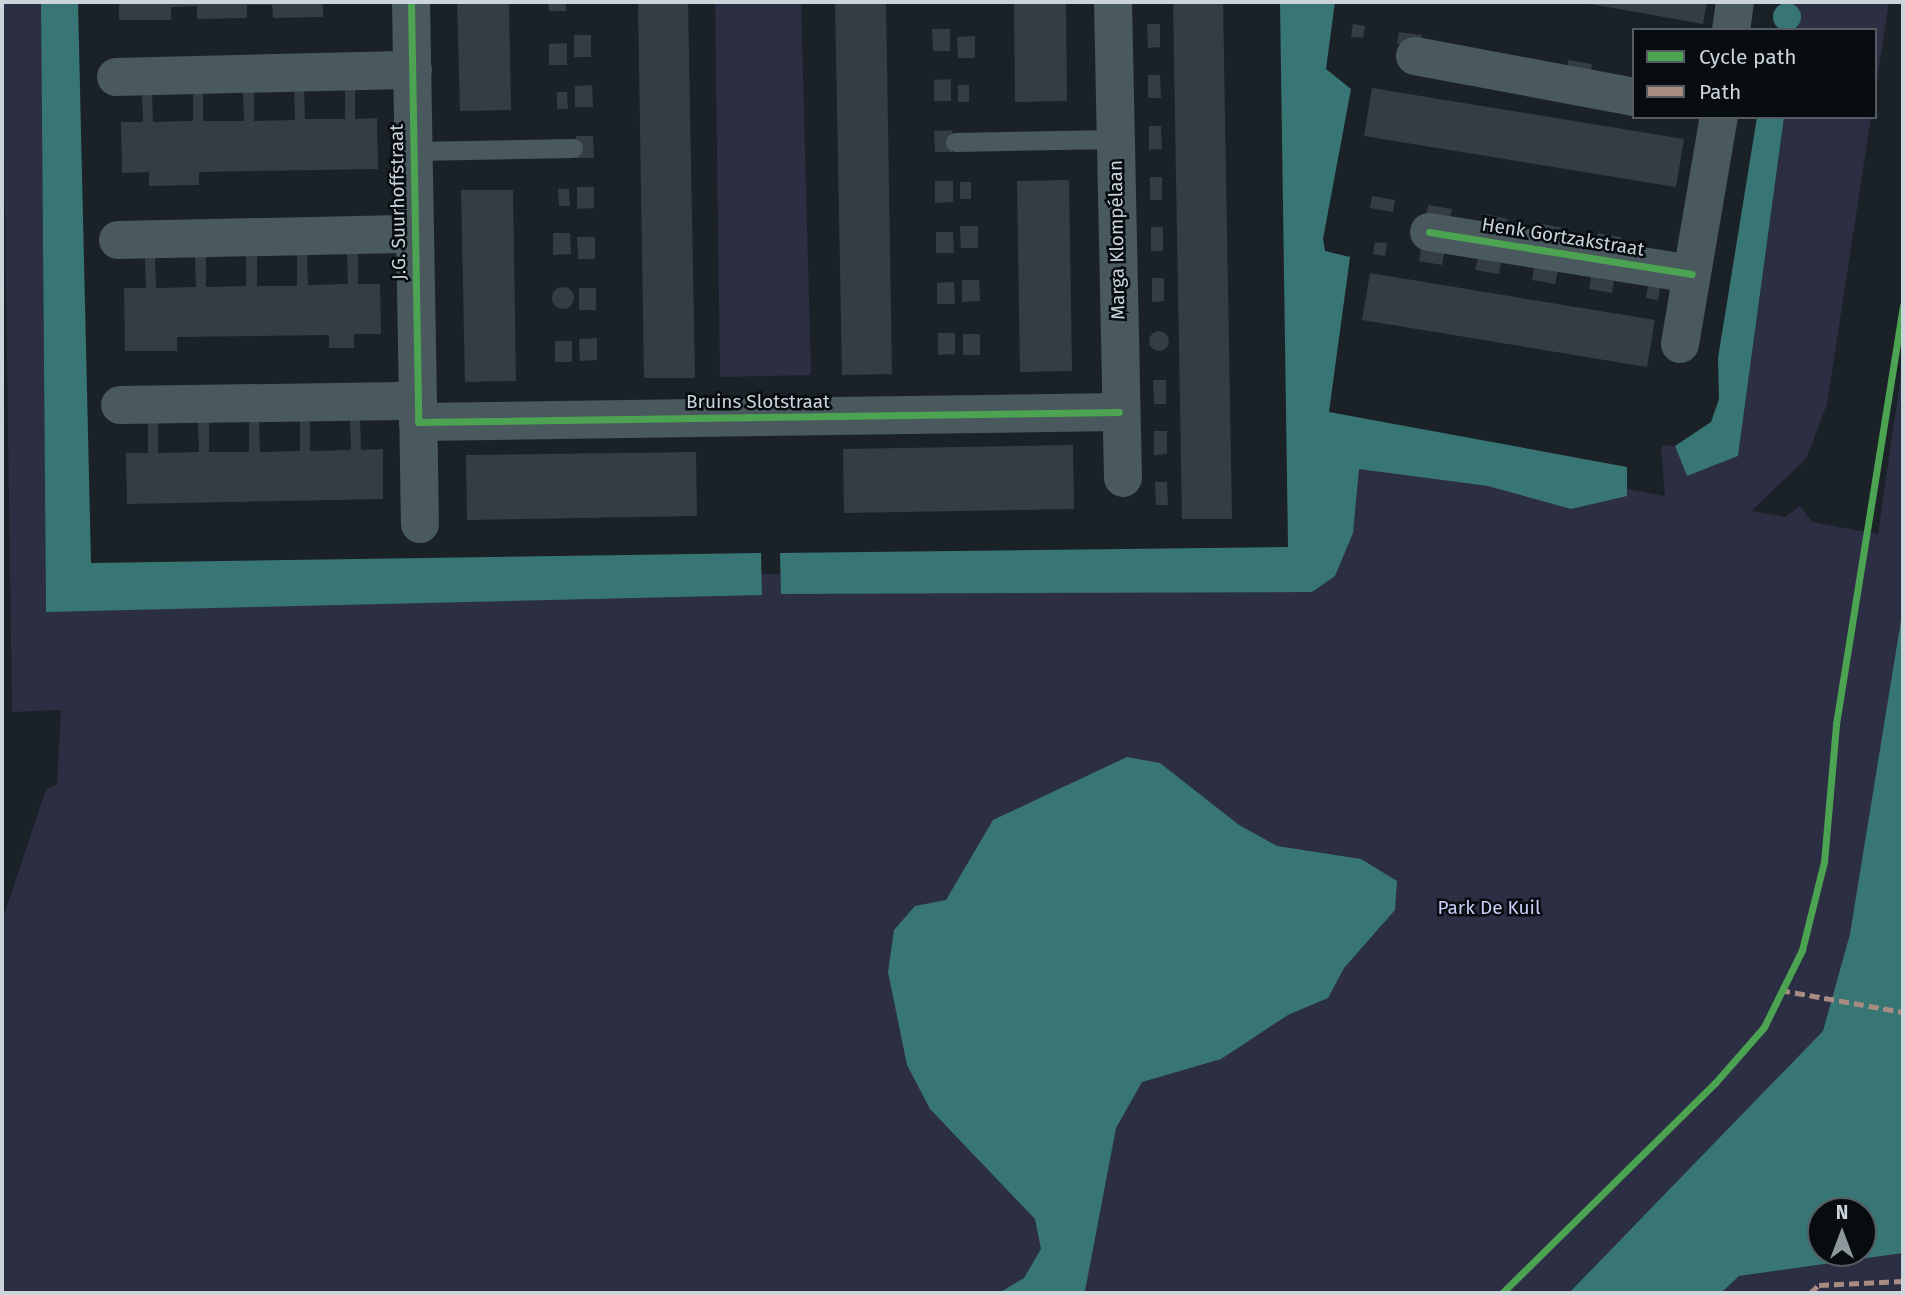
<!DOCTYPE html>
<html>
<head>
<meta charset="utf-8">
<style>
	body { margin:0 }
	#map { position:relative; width:1905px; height:1295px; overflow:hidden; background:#1b2227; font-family:"Fira Sans",sans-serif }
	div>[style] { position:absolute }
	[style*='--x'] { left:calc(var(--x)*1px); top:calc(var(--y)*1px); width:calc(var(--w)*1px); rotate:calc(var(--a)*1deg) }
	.green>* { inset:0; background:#2c2e44 }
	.water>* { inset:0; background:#387575 }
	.round { border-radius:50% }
	.building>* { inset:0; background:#343c45 }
	.service>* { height:19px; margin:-9.5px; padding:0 9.5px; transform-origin:9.5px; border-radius:9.5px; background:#49595e }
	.minor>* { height:38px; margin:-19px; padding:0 19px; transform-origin:19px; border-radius:19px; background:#49595e }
	.quiet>* { height:5px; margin-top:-2.5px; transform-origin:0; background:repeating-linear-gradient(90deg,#a88b81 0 10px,transparent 0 15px) }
	.cycleway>* { height:7px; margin:-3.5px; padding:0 3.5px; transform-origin:3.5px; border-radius:3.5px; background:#4ca352 }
	span { translate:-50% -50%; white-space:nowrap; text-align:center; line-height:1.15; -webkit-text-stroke:5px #060c10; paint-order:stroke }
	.street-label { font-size:19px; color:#cbd4da }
	.park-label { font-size:19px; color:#cacdf7 }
	.frame { position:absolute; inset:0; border:4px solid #cbd4da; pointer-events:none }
	.legend { position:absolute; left:1632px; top:28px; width:245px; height:91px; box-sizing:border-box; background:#060c10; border:2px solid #555c61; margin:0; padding:9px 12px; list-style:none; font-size:21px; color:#cbd4da }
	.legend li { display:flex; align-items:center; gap:14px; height:35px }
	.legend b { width:35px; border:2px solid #555c61 }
	.north { position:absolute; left:1807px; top:1197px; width:70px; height:70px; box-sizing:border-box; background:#060c10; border:2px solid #555c61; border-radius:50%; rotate:0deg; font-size:19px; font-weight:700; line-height:28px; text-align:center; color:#cbd4da }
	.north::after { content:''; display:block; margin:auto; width:24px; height:32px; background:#8d969b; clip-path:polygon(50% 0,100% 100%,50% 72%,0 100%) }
</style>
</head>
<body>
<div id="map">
	<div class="green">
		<i style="clip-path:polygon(2px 2px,41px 2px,46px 612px,57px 609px,68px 583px,1309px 567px,1340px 436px,1665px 496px,1661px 445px,1675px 446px,1687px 476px,1738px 456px,1784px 117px,1871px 117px,1827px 404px,1806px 459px,1751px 511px,1785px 517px,1800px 506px,1812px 522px,1878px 534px,1903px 361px,1903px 869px,1830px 1117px,1651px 1293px,2px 1293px,2px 921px,46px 789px,57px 785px,61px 710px,12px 712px)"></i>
		<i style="clip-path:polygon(715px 2px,801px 2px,811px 375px,720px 377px)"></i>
		<i style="clip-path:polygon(1787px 2px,1889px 2px,1875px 92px,1875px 30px,1798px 30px,1800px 11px)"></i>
		<i style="clip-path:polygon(1903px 1253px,1903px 1293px,1721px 1293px,1739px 1276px)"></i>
	</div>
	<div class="water">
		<i style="clip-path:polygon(41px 2px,78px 2px,91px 563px,761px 553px,762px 595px,46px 612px)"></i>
		<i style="clip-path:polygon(1280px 2px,1335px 2px,1326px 69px,1351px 89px,1323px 239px,1325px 251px,1350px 257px,1329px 412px,1627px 467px,1627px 496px,1571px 509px,1488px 486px,1359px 469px,1353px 533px,1335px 576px,1312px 592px,781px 594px,780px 553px,1288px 547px)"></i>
		<i class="round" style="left:1773px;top:3px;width:28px;height:28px"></i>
		<i style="clip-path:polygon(1757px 117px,1784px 117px,1738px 456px,1687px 476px,1675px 446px,1711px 422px,1719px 399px,1718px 358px)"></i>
		<i style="clip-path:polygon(evenodd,1903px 608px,1903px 1253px,1739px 1276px,1721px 1293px,1569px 1293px,1823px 1031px,1850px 934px,1903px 608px,1863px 1211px,1863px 1253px,1821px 1253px,1821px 1211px,1863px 1211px)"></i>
		<i style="clip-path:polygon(1127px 757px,1160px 763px,1239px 825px,1277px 846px,1361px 859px,1397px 881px,1395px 910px,1344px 968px,1328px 998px,1288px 1015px,1221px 1059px,1142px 1082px,1116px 1128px,1085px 1291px,999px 1293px,1024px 1278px,1041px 1249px,1035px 1219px,930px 1109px,907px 1065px,888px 972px,894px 930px,915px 906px,946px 900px,993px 820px)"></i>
	</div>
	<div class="building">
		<i style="clip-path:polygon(119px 2px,323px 2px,323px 17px,273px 18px,272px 5px,247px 5px,247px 18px,197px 19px,197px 6px,171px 7px,171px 20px,119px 20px)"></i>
		<i style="clip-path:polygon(457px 2px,509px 2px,511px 110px,460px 111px)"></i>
		<i style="clip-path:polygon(548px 2px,566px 2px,566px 11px,549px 11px)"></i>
		<i style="clip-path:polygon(638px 2px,688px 2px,695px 378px,644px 378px)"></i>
		<i style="clip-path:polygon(835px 2px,886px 2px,892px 374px,842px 375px)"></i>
		<i style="clip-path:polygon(1014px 2px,1066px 2px,1067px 101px,1015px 102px)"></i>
		<i style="clip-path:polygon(1173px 2px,1223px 2px,1232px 519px,1182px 519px)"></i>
		<i style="clip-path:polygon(1579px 2px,1707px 2px,1703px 24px)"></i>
		<i style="clip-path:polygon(1147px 24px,1160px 24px,1160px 47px,1148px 48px)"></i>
		<i style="clip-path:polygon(1353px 24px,1365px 26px,1363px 38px,1351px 37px)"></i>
		<i style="clip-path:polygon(932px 29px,950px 29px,950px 51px,933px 51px)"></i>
		<i style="clip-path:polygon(1399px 32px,1422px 35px,1420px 48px,1397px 44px)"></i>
		<i style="clip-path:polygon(574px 35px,591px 35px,591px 57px,574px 57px)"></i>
		<i style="clip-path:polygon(975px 36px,975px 58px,958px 58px,957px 37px)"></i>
		<i style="clip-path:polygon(567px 43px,567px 65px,549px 65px,549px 44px)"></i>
		<i style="clip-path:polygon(1568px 60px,1592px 64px,1590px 76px,1567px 72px)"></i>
		<i style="clip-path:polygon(1148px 75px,1160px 75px,1161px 98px,1148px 98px)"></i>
		<i style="clip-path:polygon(951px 79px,951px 101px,934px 101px,934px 80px)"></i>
		<i style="clip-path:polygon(592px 85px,593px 107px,575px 107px,575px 86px)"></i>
		<i style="clip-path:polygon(958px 85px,969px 85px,969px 102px,958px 102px)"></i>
		<i style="clip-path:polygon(345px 87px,355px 87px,355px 119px,377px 118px,378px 169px,199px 172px,199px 185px,149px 186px,149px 172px,122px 173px,121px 122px,143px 122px,142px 91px,152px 91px,153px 122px,193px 121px,193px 89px,203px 89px,203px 121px,244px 121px,243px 89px,254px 89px,254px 121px,295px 120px,294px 88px,304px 88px,305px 119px,345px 119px)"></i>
		<i style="clip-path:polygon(1372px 88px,1684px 139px,1676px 187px,1364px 136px)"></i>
		<i style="clip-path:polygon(557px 92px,567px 92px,568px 109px,557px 109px)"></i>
		<i style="clip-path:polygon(1149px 126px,1161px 126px,1162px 149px,1149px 150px)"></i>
		<i style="clip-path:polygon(952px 130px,952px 152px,935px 152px,934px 131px)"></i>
		<i style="clip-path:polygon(576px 136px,593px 136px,594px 158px,576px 158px)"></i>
		<i style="clip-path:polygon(1150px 177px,1162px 177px,1162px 200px,1150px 200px)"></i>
		<i style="clip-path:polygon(1069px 180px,1072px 371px,1020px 372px,1017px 181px)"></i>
		<i style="clip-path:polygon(935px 181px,953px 181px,953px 202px,935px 203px)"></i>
		<i style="clip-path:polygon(960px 182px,971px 182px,971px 199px,960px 199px)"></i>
		<i style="clip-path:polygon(577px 187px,594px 187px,594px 208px,577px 209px)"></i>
		<i style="clip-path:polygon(558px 189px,569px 189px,570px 206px,559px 206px)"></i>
		<i style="clip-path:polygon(461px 190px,513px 190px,516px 381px,465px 382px)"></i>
		<i style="clip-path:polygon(1372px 196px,1395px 200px,1393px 212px,1370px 208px)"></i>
		<i style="clip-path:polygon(1428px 205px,1452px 209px,1449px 222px,1426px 217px)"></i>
		<i style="clip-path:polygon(1485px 214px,1508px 219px,1506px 230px,1483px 227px)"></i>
		<i style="clip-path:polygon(1542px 224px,1565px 228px,1563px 240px,1540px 236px)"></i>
		<i style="clip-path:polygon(960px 226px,978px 226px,978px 248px,961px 248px)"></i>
		<i style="clip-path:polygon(1151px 227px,1163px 227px,1163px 251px,1151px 251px)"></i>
		<i style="clip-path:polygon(936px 232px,953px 232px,954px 253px,936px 253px)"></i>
		<i style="clip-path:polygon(553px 233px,570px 233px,571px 254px,553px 255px)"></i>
		<i style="clip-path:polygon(1598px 233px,1621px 237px,1619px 249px,1596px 246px)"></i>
		<i style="clip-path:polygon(577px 237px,595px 237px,595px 259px,578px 259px)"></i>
		<i style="clip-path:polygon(1375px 242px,1387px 243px,1385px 256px,1373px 254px)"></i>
		<i style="clip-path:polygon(1421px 249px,1444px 253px,1442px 265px,1419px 261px)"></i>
		<i style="clip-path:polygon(307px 253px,308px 285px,348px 284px,347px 253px,358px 253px,358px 284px,380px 284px,381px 334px,354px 334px,354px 348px,329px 348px,329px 335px,177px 337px,177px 351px,125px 351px,124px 288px,146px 288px,145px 256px,155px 256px,156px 288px,196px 287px,195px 255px,206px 255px,206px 287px,246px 286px,246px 254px,257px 254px,257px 286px,297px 286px,297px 254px)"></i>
		<i style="clip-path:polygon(1478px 258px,1501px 262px,1499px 274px,1475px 270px)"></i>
		<i style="clip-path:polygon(1534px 267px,1558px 271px,1555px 284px,1532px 280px)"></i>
		<i style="clip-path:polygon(1370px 273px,1655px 320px,1647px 367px,1362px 320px)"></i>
		<i style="clip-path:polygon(1591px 277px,1614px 281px,1612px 293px,1589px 289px)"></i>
		<i style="clip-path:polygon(1152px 278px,1164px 278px,1164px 301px,1152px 302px)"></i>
		<i style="clip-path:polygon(962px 280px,979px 280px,980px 301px,962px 302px)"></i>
		<i style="clip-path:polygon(954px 282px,955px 304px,937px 304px,937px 283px)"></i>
		<i style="clip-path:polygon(1648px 286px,1660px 288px,1658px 300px,1646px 298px)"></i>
		<i class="round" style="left:552px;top:287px;width:22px;height:22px"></i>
		<i style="clip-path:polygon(579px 288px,596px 288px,596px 310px,579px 310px)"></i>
		<i class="round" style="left:1149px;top:331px;width:20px;height:20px"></i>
		<i style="clip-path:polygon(938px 333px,955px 333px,955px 354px,938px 355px)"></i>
		<i style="clip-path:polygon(963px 334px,980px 334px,980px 355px,963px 355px)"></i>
		<i style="clip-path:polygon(597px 338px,597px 360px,580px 361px,579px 339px)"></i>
		<i style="clip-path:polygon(555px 341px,572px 341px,572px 362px,555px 362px)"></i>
		<i style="clip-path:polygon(1153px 380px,1166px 380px,1166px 404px,1154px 404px)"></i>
		<i style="clip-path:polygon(350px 418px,360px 418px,361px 450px,383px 449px,383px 499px,127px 504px,126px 453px,148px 453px,148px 422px,158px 422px,158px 453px,199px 452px,198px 421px,209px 421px,209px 452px,249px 452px,249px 420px,259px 420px,260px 452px,300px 451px,300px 419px,310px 419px,310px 451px,351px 450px)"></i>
		<i style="clip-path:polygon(1154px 431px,1167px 431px,1167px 454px,1154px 455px)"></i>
		<i style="clip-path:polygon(1073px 445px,1074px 509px,844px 513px,843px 449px)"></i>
		<i style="clip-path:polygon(696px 452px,697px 516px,467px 520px,466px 455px)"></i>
		<i style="clip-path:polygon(1155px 482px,1167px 482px,1168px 505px,1156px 505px)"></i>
	</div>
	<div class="service">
		<i style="--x:955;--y:142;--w:161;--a:-1.1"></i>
		<i style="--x:413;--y:151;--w:160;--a:-1.1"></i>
	</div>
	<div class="minor">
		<i style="--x:411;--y:2;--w:420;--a:89"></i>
		<i style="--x:418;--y:422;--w:701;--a:-0.82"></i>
		<i style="--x:1113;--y:2;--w:476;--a:88.8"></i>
		<i style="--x:1731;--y:30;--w:28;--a:-82"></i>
		<i style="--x:1415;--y:56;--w:223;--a:10.6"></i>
		<i style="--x:116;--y:77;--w:297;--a:-1.4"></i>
		<i style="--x:1429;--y:232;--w:266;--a:9.1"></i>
		<i style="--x:118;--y:240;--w:296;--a:-1.2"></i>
		<i style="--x:1680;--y:344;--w:230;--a:-80.3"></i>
		<i style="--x:418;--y:401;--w:123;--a:89.1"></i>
		<i style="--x:120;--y:405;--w:298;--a:-0.8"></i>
	</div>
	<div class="quiet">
		<i style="--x:1780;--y:990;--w:125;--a:10.1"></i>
		<i style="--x:1810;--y:1293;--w:12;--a:-42"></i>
		<i style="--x:1819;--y:1285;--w:84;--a:-2.7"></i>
	</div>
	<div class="cycleway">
		<i style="--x:411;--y:2;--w:420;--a:89"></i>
		<i style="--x:418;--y:422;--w:701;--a:-0.82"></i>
		<i style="--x:1429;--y:232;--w:266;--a:9.1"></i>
		<i style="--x:1502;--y:1293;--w:299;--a:-44.6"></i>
		<i style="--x:1715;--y:1083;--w:74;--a:-48.8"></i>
		<i style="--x:1764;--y:1027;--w:86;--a:-63.7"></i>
		<i style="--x:1802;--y:950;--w:91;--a:-76"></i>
		<i style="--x:1824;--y:862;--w:139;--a:-85"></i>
		<i style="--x:1836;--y:724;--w:424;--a:-80.9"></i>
	</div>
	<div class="street-label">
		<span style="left:398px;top:202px;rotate:-91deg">J.G. Suurhoffstraat</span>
		<span style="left:1563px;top:237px;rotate:9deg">Henk Gortzakstraat</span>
		<span style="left:1117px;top:240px;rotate:-91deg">Marga Klompélaan</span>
		<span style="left:758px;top:402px">Bruins Slotstraat</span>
	</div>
	<div class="park-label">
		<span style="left:1489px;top:908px">Park De Kuil</span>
	</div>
	<div class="frame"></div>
	<ul class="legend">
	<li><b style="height:9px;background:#4ca352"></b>Cycle path</li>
	<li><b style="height:9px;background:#a88b81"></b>Path</li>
	</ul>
	<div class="north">N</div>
</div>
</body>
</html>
